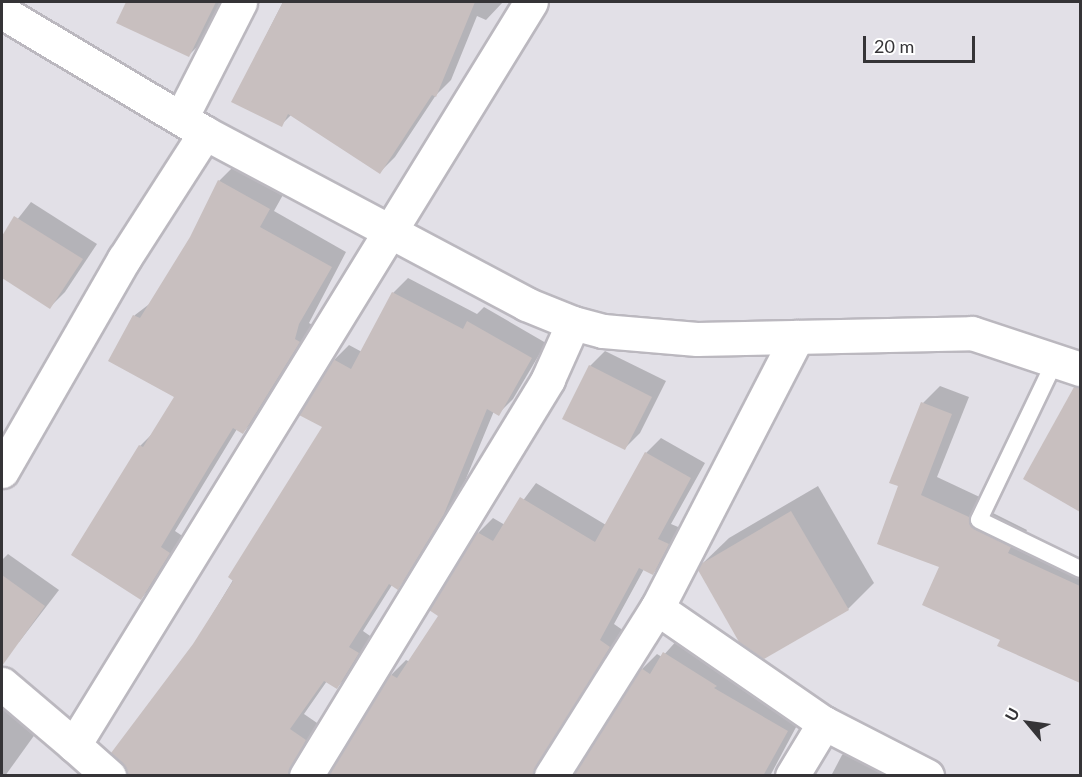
<!DOCTYPE html>
<html>
<head>
<meta charset="utf-8">
<style>
	body { margin:0 }
	#map { position:relative; width:1082px; height:777px; overflow:hidden; background:#e2e0e7; font-family:Lato,sans-serif }
	div>[style] { position:absolute }
	[style*='--x'] { left:calc(var(--x)*1px); top:calc(var(--y)*1px); width:calc(var(--w)*1px); rotate:calc(var(--a)*1deg) }
	.shadow>* { inset:0; background:#0003 }
	.building>* { inset:0; background:#c8bfbf }
	.roads { filter:drop-shadow(2px 0 #bbb8bf) drop-shadow(-2px 0 #bbb8bf) drop-shadow(0 2px #bbb8bf) drop-shadow(0 -2px #bbb8bf) }
	.lane>* { height:16px; margin:-8px; padding:0 8px; transform-origin:8px; border-radius:8px; background:#fff }
	.street>* { height:33px; margin:-16.5px; padding:0 16.5px; transform-origin:16.5px; border-radius:16.5px; background:#fff }
	span { translate:-50% -50%; white-space:nowrap; text-align:center; line-height:1.15; -webkit-text-stroke:6px #fff; paint-order:stroke }
	.frame { position:absolute; inset:0; border:3px solid #353437; pointer-events:none }
	.north { position:absolute; left:998px; top:693px; width:60px; height:60px; -webkit-text-stroke:4px #fff; paint-order:stroke; rotate:299deg; font-size:16px; font-weight:700; line-height:24px; text-align:center; color:#353437 }
	.north::after { content:''; display:block; margin:auto; width:21px; height:27px; background:#353437; clip-path:polygon(50% 0,100% 100%,50% 72%,0 100%) }
	.scale { position:absolute; left:863px; top:36px; width:112px; height:27px; box-sizing:border-box; border:3px solid #353437; border-top:0; padding-left:8px; font-size:18px; line-height:21px; white-space:nowrap; color:#353437; -webkit-text-stroke:4px #fff; paint-order:stroke }
</style>
</head>
<body>
<div id="map">
	<div class="shadow">
		<i style="clip-path:polygon(128px 2px,225px 2px,208px 36px,189px 55px,118px 22px)"></i>
		<i style="clip-path:polygon(283px 2px,503px 2px,486px 20px,477px 16px,451px 80px,436px 95px,395px 157px,380px 172px,292px 114px,281px 125px,233px 101px)"></i>
		<i style="clip-path:polygon(234px 166px,284px 193px,274px 211px,346px 252px,309px 323px,314px 326px,258px 417px,243px 432px,237px 429px,175px 531px,184px 537px,156px 583px,141px 598px,140px 446px,155px 431px,176px 397px,110px 360px,135px 315px,152px 302px,192px 238px,219px 181px)"></i>
		<i style="clip-path:polygon(31px 202px,97px 244px,65px 292px,50px 307px,2px 276px,2px 239px)"></i>
		<i style="clip-path:polygon(408px 278px,477px 314px,484px 307px,546px 343px,513px 399px,498px 414px,494px 411px,458px 498px,412px 573px,397px 588px,392px 585px,363px 631px,373px 638px,352px 672px,337px 687px,327px 681px,304px 714px,320px 725px,310px 776px,127px 776px,128px 769px,113px 752px,194px 645px,325px 427px,334px 360px,349px 345px,362px 352px,393px 293px)"></i>
		<i style="clip-path:polygon(605px 351px,666px 381px,640px 433px,625px 448px,590px 366px)"></i>
		<i style="clip-path:polygon(940px 386px,969px 397px,937px 477px,986px 500px,991px 512px,1027px 530px,1024px 536px,1080px 561px,1080px 674px,1075px 679px,941px 566px,900px 485px,923px 403px)"></i>
		<i style="clip-path:polygon(1080px 389px,1080px 509px,1025px 478px,1068px 402px)"></i>
		<i style="clip-path:polygon(661px 438px,705px 463px,671px 524px,683px 529px,668px 558px,653px 573px,644px 569px,614px 624px,624px 631px,555px 776px,330px 776px,391px 675px,406px 660px,410px 662px,440px 615px,478px 533px,493px 518px,505px 525px,536px 483px,606px 525px,646px 453px)"></i>
		<i style="clip-path:polygon(818px 486px,874px 583px,848px 609px,702px 564px,729px 538px)"></i>
		<i style="clip-path:polygon(8px 554px,59px 590px,19px 642px,2px 629px,2px 560px)"></i>
		<i style="clip-path:polygon(679px 638px,802px 716px,770px 776px,575px 776px,642px 669px,657px 654px,662px 657px)"></i>
		<i style="clip-path:polygon(2px 693px,46px 719px,5px 776px,2px 776px)"></i>
		<i style="clip-path:polygon(857px 740px,924px 776px,831px 776px,842px 755px)"></i>
	</div>
	<div class="building">
		<i style="clip-path:polygon(126px 2px,216px 2px,189px 57px,116px 23px)"></i>
		<i style="clip-path:polygon(283px 2px,475px 2px,436px 97px,432px 95px,380px 174px,288px 114px,282px 127px,231px 102px)"></i>
		<i style="clip-path:polygon(218px 180px,270px 209px,260px 227px,332px 267px,299px 324px,295px 339px,300px 342px,243px 434px,233px 428px,210px 465px,161px 547px,170px 553px,141px 600px,71px 555px,139px 445px,143px 447px,174px 397px,108px 361px,133px 315px,140px 318px,190px 237px)"></i>
		<i style="clip-path:polygon(14px 216px,83px 259px,50px 309px,2px 278px,2px 236px)"></i>
		<i style="clip-path:polygon(392px 292px,463px 329px,467px 321px,532px 358px,499px 416px,487px 409px,444px 514px,398px 590px,389px 584px,349px 647px,359px 653px,337px 689px,324px 681px,290px 729px,306px 740px,287px 776px,127px 776px,122px 762px,111px 753px,193px 644px,233px 581px,228px 577px,322px 427px,299px 415px,333px 359px,351px 369px)"></i>
		<i style="clip-path:polygon(589px 365px,652px 397px,625px 450px,562px 419px)"></i>
		<i style="clip-path:polygon(1074px 387px,1080px 387px,1080px 512px,1023px 479px)"></i>
		<i style="clip-path:polygon(921px 402px,952px 414px,921px 495px,969px 517px,974px 529px,1011px 547px,1008px 553px,1080px 586px,1080px 683px,997px 646px,1000px 640px,922px 605px,939px 567px,877px 544px,898px 486px,889px 483px)"></i>
		<i style="clip-path:polygon(645px 452px,691px 478px,658px 539px,669px 544px,653px 575px,639px 568px,600px 640px,610px 647px,532px 776px,328px 776px,390px 674px,397px 678px,438px 616px,429px 610px,477px 532px,493px 541px,520px 497px,595px 542px)"></i>
		<i style="clip-path:polygon(791px 511px,849px 610px,764px 659px,739px 642px,698px 570px,701px 564px)"></i>
		<i style="clip-path:polygon(2px 575px,45px 606px,2px 666px)"></i>
		<i style="clip-path:polygon(663px 652px,717px 686px,714px 688px,788px 731px,763px 776px,573px 776px,641px 668px,650px 674px)"></i>
	</div>
	<div class="roads">
		<div class="lane">
			<i style="--x:1056;--y:359;--w:178;--a:115.6"></i>
			<i style="--x:979;--y:520;--w:112;--a:25.9"></i>
		</div>
		<div class="street">
			<i style="--x:2;--y:12;--w:236;--a:30.8"></i>
			<i style="--x:205;--y:133;--w:364;--a:28"></i>
			<i style="--x:526;--y:304;--w:51;--a:22"></i>
			<i style="--x:573;--y:323;--w:31;--a:15"></i>
			<i style="--x:603;--y:331;--w:94;--a:4.9"></i>
			<i style="--x:697;--y:339;--w:275;--a:-1.2"></i>
			<i style="--x:972;--y:333;--w:114;--a:18.4"></i>
			<i style="--x:181;--y:118;--w:130;--a:-63"></i>
			<i style="--x:2;--y:471;--w:245;--a:-60.1"></i>
			<i style="--x:124;--y:259;--w:150;--a:-57.3"></i>
			<i style="--x:657;--y:608;--w:203;--a:34.6"></i>
			<i style="--x:824;--y:723;--w:62;--a:121.1"></i>
			<i style="--x:2;--y:684;--w:94;--a:40.3"></i>
			<i style="--x:74;--y:745;--w:872;--a:-58.41"></i>
			<i style="--x:824;--y:723;--w:116;--a:27.2"></i>
			<i style="--x:74;--y:745;--w:47;--a:41.5"></i>
			<i style="--x:306;--y:776;--w:465;--a:-58.6"></i>
			<i style="--x:548;--y:379;--w:61;--a:-65.9"></i>
			<i style="--x:551;--y:776;--w:199;--a:-57.8"></i>
			<i style="--x:657;--y:608;--w:305;--a:-62.7"></i>
		</div>
	</div>
	<div class="frame"></div>
	<div class="north">U</div>
	<div class="scale">20 m</div>
</div>
</body>
</html>
